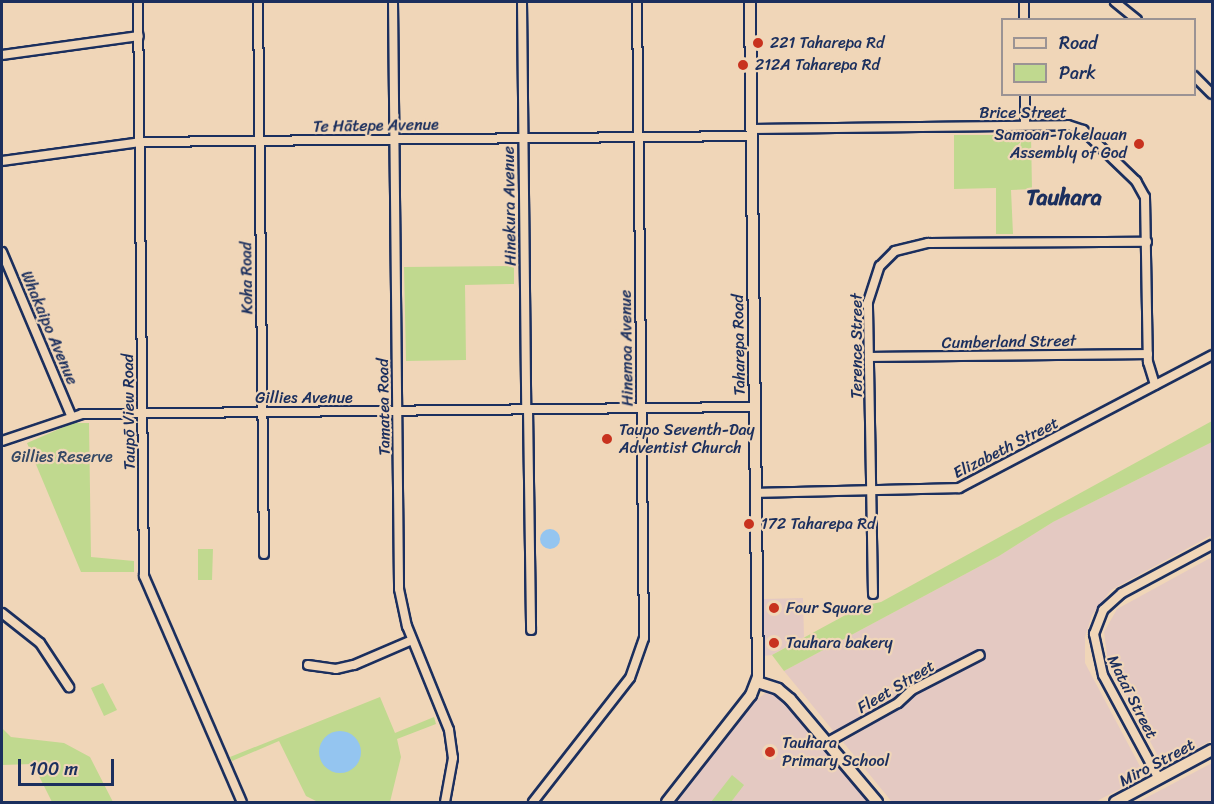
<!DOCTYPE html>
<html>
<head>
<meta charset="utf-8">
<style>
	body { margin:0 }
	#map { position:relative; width:1214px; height:804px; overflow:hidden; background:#f0d6b8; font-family:Sriracha,sans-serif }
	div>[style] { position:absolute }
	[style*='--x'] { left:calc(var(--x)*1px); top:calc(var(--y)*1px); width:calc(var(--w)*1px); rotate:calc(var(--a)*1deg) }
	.built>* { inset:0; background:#e4c9c2 }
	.green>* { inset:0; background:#c0d98f }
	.water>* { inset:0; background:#94c5f0 }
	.round { border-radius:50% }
	.roads { filter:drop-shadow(2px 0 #1b2f5e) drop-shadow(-2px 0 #1b2f5e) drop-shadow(0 2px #1b2f5e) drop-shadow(0 -2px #1b2f5e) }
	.street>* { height:8px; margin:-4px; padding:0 4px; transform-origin:4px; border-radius:4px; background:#f0d6b8 }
	.secondary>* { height:10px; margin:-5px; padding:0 5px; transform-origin:5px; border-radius:5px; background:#f0d6b8 }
	.dots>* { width:16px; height:16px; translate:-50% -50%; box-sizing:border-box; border:3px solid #f0d6b8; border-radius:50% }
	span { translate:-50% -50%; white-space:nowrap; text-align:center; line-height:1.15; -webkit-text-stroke:4.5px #f0d6b8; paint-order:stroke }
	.poi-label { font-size:16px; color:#1b2f5e }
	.left { translate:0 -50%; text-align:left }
	.right { translate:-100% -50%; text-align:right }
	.street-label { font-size:16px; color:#1b2f5e }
	.park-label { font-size:16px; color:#344865 }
	.district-label { font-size:22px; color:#1b2f5e; font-weight:700 }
	.frame { position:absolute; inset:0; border:3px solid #1b2f5e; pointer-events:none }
	.legend { position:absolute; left:1001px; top:18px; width:195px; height:78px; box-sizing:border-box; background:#f0d6b8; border:2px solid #9b9394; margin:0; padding:8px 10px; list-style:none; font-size:18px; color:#1b2f5e }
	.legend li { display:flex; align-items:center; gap:12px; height:30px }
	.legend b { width:30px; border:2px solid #9b9394 }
	.scale { position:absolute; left:18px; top:759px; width:96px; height:27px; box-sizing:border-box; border:3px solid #1b2f5e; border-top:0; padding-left:8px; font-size:18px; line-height:21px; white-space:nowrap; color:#1b2f5e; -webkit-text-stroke:4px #f0d6b8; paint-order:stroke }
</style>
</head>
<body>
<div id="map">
	<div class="built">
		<i style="clip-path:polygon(1212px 442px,1212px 535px,1111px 590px,1092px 615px,1085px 637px,1085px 663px,1142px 770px,1141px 778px,1095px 802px,892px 802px,843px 742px,905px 705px,916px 693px,982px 657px,980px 652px,909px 686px,895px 700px,835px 733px,784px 671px,999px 556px,1053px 522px)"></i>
		<i style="clip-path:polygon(1212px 557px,1212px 740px,1168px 764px,1161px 762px,1108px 662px,1104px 632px,1117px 609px)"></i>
		<i style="clip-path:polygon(803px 598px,804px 637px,772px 655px,763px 656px,764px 599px)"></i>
		<i style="clip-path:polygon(767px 692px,781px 697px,867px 802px,673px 802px,753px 702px)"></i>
		<i style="clip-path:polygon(1212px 763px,1212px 802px,1138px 802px)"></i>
	</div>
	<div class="green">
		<i style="clip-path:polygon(954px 135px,1031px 135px,1032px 189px,1011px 190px,1013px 234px,996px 234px,996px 188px,954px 189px)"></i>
		<i style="clip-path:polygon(514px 266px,514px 284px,465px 285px,466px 360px,406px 361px,404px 267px)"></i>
		<i style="clip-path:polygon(1212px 421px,1212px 442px,1053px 522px,999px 556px,784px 671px,772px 655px,862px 606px,881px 602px)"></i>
		<i style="clip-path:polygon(73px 423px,89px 423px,91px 557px,134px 561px,134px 572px,81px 572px,27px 443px)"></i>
		<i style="clip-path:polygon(198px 549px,213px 549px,212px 580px,198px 580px)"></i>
		<i style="clip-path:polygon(103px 683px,117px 710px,104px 716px,91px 688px)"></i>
		<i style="clip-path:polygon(380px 697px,395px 733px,434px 717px,436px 724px,397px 739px,401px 757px,390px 802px,318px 802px,306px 796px,279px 741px,232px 761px,230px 757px)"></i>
		<i style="clip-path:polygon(2px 728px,11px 737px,64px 743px,90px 757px,113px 802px,52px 802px,33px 764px,2px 765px)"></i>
		<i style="clip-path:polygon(732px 775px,744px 785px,731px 802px,711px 802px)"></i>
	</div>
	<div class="water">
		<i class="round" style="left:540px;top:529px;width:20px;height:20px"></i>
		<i class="round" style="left:319px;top:731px;width:42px;height:42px"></i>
	</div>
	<div class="roads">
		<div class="street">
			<i style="--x:138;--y:2;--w:574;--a:89.4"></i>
			<i style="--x:144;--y:576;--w:246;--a:66.6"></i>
			<i style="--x:258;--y:2;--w:552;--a:89.38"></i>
			<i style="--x:393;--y:2;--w:587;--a:89.41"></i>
			<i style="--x:399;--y:589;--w:38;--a:78"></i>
			<i style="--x:407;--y:626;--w:112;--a:68"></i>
			<i style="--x:449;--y:730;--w:28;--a:82"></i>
			<i style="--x:453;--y:758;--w:45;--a:100.3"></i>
			<i style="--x:522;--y:2;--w:407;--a:89.4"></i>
			<i style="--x:1024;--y:2;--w:18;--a:90"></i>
			<i style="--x:1115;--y:2;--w:28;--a:39"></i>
			<i style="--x:2;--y:55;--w:138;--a:-7.9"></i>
			<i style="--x:1194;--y:76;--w:25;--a:45"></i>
			<i style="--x:1025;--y:94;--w:31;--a:90"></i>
			<i style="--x:752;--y:129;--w:316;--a:-0.7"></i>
			<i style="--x:1068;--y:125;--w:16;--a:18"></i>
			<i style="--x:1083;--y:130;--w:74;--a:43.9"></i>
			<i style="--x:1136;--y:181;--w:18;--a:61"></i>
			<i style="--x:1145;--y:197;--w:165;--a:89"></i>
			<i style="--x:1148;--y:362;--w:24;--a:73"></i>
			<i style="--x:2;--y:161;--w:139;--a:-7.8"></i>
			<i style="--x:140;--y:142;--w:612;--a:-0.56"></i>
			<i style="--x:2;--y:252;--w:177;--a:67.1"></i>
			<i style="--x:870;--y:357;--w:278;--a:-0.6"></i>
			<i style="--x:528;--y:409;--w:221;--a:89.2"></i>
			<i style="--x:2;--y:441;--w:84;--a:-18.6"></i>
			<i style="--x:82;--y:414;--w:673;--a:-0.6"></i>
			<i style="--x:756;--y:493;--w:203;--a:-1.4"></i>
			<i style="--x:959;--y:488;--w:286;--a:-27.7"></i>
			<i style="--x:873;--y:594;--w:292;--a:-91"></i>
			<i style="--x:868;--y:302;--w:38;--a:-72"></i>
			<i style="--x:880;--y:266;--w:21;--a:-45"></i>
			<i style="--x:895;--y:251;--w:34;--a:-14"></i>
			<i style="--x:928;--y:243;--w:219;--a:-0.3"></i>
			<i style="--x:2;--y:613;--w:48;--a:38.3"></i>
			<i style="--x:40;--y:643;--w:53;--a:56.6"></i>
			<i style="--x:308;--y:665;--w:28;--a:8"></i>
			<i style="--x:336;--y:669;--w:18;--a:-13"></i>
			<i style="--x:354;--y:665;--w:63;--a:-23.3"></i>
			<i style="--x:826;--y:743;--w:82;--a:-29.1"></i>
			<i style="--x:898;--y:703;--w:19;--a:-43"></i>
			<i style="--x:912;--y:690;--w:76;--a:-27.2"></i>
			<i style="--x:1159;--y:779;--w:118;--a:-118.3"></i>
			<i style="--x:1103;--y:675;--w:42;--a:-102.4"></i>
			<i style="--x:1094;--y:634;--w:26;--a:-69"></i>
			<i style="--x:1103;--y:610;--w:25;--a:-42"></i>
			<i style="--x:1122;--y:593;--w:102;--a:-28.1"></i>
			<i style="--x:533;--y:802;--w:157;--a:-52"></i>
			<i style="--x:630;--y:678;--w:42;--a:-70.7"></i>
			<i style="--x:644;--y:638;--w:636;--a:-90.63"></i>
		</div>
		<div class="secondary">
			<i style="--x:757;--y:682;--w:22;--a:18"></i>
			<i style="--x:778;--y:689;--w:16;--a:40"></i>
			<i style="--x:790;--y:699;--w:135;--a:49.8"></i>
			<i style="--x:667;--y:802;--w:136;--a:-51.9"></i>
			<i style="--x:751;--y:695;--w:19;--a:-69"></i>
			<i style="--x:758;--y:677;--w:675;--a:-90.68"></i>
			<i style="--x:1115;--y:802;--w:110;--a:-28.2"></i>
		</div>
	</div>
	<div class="dots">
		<i style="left:758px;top:43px;background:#c8321e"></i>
		<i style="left:743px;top:65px;background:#c8321e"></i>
		<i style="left:1139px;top:144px;background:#c8321e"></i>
		<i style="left:607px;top:439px;background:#c8321e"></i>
		<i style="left:749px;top:524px;background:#c8321e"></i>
		<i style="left:774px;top:608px;background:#c8321e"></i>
		<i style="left:774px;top:643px;background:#c8321e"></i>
		<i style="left:770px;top:752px;background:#c8321e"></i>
	</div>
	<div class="poi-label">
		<span class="left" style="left:770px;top:43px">221 Taharepa Rd</span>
		<span class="left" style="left:755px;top:65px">212A Taharepa Rd</span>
		<span class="right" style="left:1127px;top:144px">Samoan-Tokelauan<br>Assembly of God</span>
		<span class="left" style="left:619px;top:439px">Taupo Seventh-Day<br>Adventist Church</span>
		<span class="left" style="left:761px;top:524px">172 Taharepa Rd</span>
		<span class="left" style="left:786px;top:608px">Four Square</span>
		<span class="left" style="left:786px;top:643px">Tauhara bakery</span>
		<span class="left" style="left:782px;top:752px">Tauhara<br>Primary School</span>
	</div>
	<div class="street-label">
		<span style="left:1023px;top:113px">Brice Street</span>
		<span style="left:376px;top:126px;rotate:-1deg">Te Hātepe Avenue</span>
		<span style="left:510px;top:206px;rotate:-91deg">Hinekura Avenue</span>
		<span style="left:247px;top:278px;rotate:-91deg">Koha Road</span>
		<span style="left:49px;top:328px;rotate:67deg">Whakaipo Avenue</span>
		<span style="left:1009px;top:342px;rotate:-1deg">Cumberland Street</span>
		<span style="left:739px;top:345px;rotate:-91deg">Taharepa Road</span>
		<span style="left:857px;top:346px;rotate:-90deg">Terence Street</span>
		<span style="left:627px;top:348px;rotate:-91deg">Hinemoa Avenue</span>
		<span style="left:304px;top:398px">Gillies Avenue</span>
		<span style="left:384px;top:407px;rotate:-91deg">Tamatea Road</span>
		<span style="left:129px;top:412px;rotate:-91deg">Taupō View Road</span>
		<span style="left:1006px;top:448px;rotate:-27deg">Elizabeth Street</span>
		<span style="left:896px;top:687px;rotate:-31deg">Fleet Street</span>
		<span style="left:1132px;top:697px;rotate:63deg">Mataī Street</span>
		<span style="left:1157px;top:763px;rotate:-28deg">Miro Street</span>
	</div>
	<div class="park-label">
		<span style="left:62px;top:457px">Gillies Reserve</span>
	</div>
	<div class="district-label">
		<span style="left:1064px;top:198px">Tauhara</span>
	</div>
	<div class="frame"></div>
	<ul class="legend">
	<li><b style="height:8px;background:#f0d6b8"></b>Road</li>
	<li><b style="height:16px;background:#c0d98f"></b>Park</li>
	</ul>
	<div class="scale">100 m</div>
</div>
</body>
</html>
